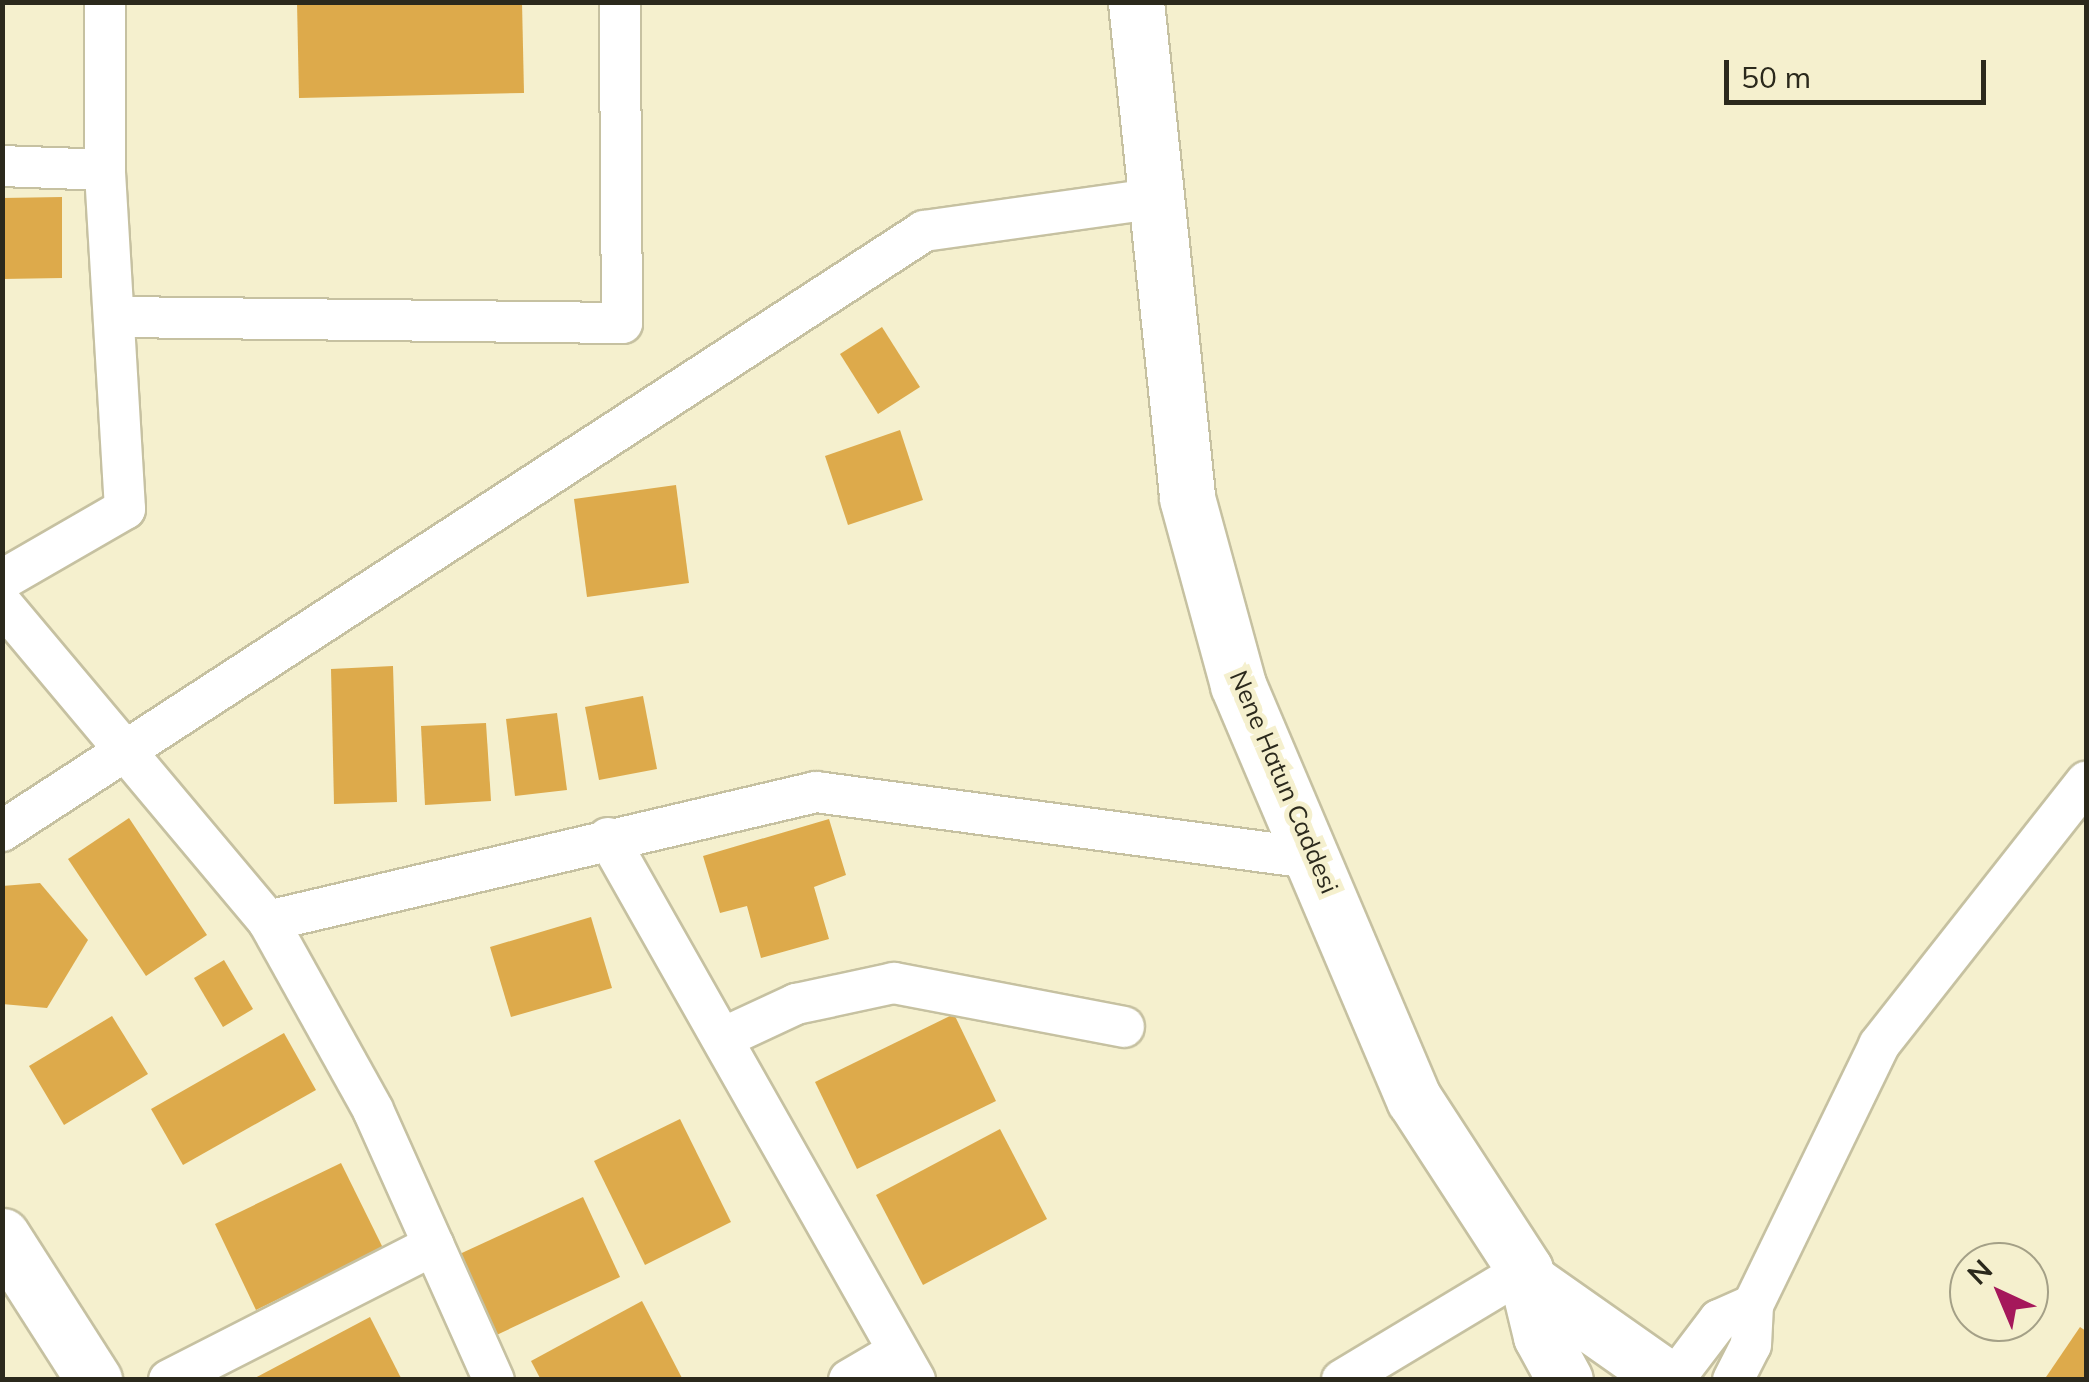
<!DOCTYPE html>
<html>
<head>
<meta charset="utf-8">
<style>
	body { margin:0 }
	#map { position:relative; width:2089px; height:1382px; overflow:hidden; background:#f5f0ce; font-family:Mulish,sans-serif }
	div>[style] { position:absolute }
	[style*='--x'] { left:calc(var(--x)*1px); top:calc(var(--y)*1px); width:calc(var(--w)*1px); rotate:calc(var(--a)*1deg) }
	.building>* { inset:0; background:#ddaa4b }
	.roads { filter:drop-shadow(2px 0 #c6c1a1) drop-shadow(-2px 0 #c6c1a1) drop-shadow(0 2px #c6c1a1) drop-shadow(0 -2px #c6c1a1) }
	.street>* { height:40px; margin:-20px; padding:0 20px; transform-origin:20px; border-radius:20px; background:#fff }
	.secondary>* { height:55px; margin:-27.5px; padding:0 27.5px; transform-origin:27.5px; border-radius:27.5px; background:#fff }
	span { translate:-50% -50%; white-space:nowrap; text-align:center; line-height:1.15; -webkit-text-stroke:10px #f5f0ce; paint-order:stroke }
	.street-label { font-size:25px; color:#2b291c }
	.frame { position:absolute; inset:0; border:5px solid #2b291c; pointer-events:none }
	.north { position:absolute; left:1949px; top:1242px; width:100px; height:100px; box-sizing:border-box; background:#f5f0ce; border:2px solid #a4a087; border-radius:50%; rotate:316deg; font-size:28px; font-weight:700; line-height:40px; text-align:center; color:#2b291c }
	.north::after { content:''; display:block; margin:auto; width:35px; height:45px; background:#a5185b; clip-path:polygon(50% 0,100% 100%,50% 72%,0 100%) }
	.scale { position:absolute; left:1724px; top:60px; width:262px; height:45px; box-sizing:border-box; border:5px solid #2b291c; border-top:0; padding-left:12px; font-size:30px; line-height:35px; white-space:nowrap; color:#2b291c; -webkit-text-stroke:8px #f5f0ce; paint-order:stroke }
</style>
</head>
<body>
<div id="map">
	<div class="building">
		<i style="clip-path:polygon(297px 2px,522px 2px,524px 93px,299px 98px)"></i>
		<i style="clip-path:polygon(62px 197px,62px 278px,2px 279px,2px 198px)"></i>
		<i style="clip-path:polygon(882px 327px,920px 387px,878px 414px,840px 354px)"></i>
		<i style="clip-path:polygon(900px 430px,923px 500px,848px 525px,825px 456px)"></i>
		<i style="clip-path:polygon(676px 485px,689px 583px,587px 597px,574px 499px)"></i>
		<i style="clip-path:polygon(393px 666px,397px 802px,334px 804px,331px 669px)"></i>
		<i style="clip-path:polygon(643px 696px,657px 769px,599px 780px,585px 707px)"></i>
		<i style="clip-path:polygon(557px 713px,567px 790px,515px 796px,506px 719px)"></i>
		<i style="clip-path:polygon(486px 723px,491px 801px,425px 805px,421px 726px)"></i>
		<i style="clip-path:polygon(129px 818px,207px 935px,146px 976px,68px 859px)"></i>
		<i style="clip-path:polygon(829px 819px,846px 875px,814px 887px,829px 939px,761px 958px,747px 906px,720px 913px,703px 856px)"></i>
		<i style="clip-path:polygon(40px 883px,88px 940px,47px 1008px,2px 1004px,2px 886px)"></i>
		<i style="clip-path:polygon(591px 917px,612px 988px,511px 1017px,490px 947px)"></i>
		<i style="clip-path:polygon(224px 960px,253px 1009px,223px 1027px,194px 978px)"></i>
		<i style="clip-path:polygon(954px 1014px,996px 1101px,857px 1169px,815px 1082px)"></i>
		<i style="clip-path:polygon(112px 1016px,148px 1074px,64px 1125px,29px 1066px)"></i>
		<i style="clip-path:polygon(284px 1033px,316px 1090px,183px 1165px,151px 1109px)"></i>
		<i style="clip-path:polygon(680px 1119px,731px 1222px,645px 1265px,594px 1161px)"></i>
		<i style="clip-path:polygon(1000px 1129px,1047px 1219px,923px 1285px,876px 1195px)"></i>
		<i style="clip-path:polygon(341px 1163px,383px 1248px,256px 1310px,215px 1224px)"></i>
		<i style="clip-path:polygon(583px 1197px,620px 1277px,488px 1339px,451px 1258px)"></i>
		<i style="clip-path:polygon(642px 1301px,683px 1380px,541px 1380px,531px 1361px)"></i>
		<i style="clip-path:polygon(370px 1317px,402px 1380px,251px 1380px)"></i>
		<i style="clip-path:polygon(2080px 1327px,2086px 1331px,2086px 1380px,2044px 1380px)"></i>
	</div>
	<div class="roads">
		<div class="street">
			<i style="--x:2;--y:166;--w:103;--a:2.2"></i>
			<i style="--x:116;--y:317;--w:506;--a:0.68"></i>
			<i style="--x:622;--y:323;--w:321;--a:-90.4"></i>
			<i style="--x:2;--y:580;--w:142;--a:-30"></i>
			<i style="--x:125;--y:509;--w:340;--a:-93.4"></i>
			<i style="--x:105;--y:170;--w:168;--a:-90"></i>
			<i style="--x:2;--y:604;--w:414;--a:50"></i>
			<i style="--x:268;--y:921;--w:216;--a:60.9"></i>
			<i style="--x:373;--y:1110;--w:296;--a:65.9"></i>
			<i style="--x:2;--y:831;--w:1100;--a:-33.05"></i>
			<i style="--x:924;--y:231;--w:237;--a:-8"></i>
			<i style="--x:608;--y:838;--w:623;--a:60.47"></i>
			<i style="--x:268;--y:921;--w:563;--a:-13.25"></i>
			<i style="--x:816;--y:792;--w:505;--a:7.62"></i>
			<i style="--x:723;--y:1038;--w:81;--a:-25"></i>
			<i style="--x:796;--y:1004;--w:100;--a:-12.1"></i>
			<i style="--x:894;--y:983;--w:234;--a:10.8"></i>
			<i style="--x:1678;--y:1374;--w:68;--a:-52.8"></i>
			<i style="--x:1719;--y:1320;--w:37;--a:-24"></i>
			<i style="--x:169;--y:1380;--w:297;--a:-27"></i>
			<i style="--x:849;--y:1380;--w:53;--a:-30.4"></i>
			<i style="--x:1342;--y:1380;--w:214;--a:-31"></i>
			<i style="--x:1733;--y:1380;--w:39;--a:-63"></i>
			<i style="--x:1751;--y:1345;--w:40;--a:-87.1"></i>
			<i style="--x:1753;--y:1305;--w:289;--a:-64.1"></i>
			<i style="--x:1879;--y:1045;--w:335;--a:-51.8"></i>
		</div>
		<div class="secondary">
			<i style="--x:1136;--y:2;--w:499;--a:84.1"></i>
			<i style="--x:1187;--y:498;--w:194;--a:74.7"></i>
			<i style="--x:1238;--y:685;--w:450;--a:67"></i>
			<i style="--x:1414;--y:1099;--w:204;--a:57"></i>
			<i style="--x:1525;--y:1270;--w:68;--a:76.4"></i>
			<i style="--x:1541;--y:1336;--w:50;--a:61.4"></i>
			<i style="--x:2;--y:1236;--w:171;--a:57.4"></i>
			<i style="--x:1530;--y:1282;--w:160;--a:35.1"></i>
		</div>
	</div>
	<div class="street-label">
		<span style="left:1284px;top:782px;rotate:67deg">Nene Hatun Caddesi</span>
	</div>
	<div class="frame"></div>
	<div class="north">N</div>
	<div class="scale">50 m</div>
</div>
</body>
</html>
